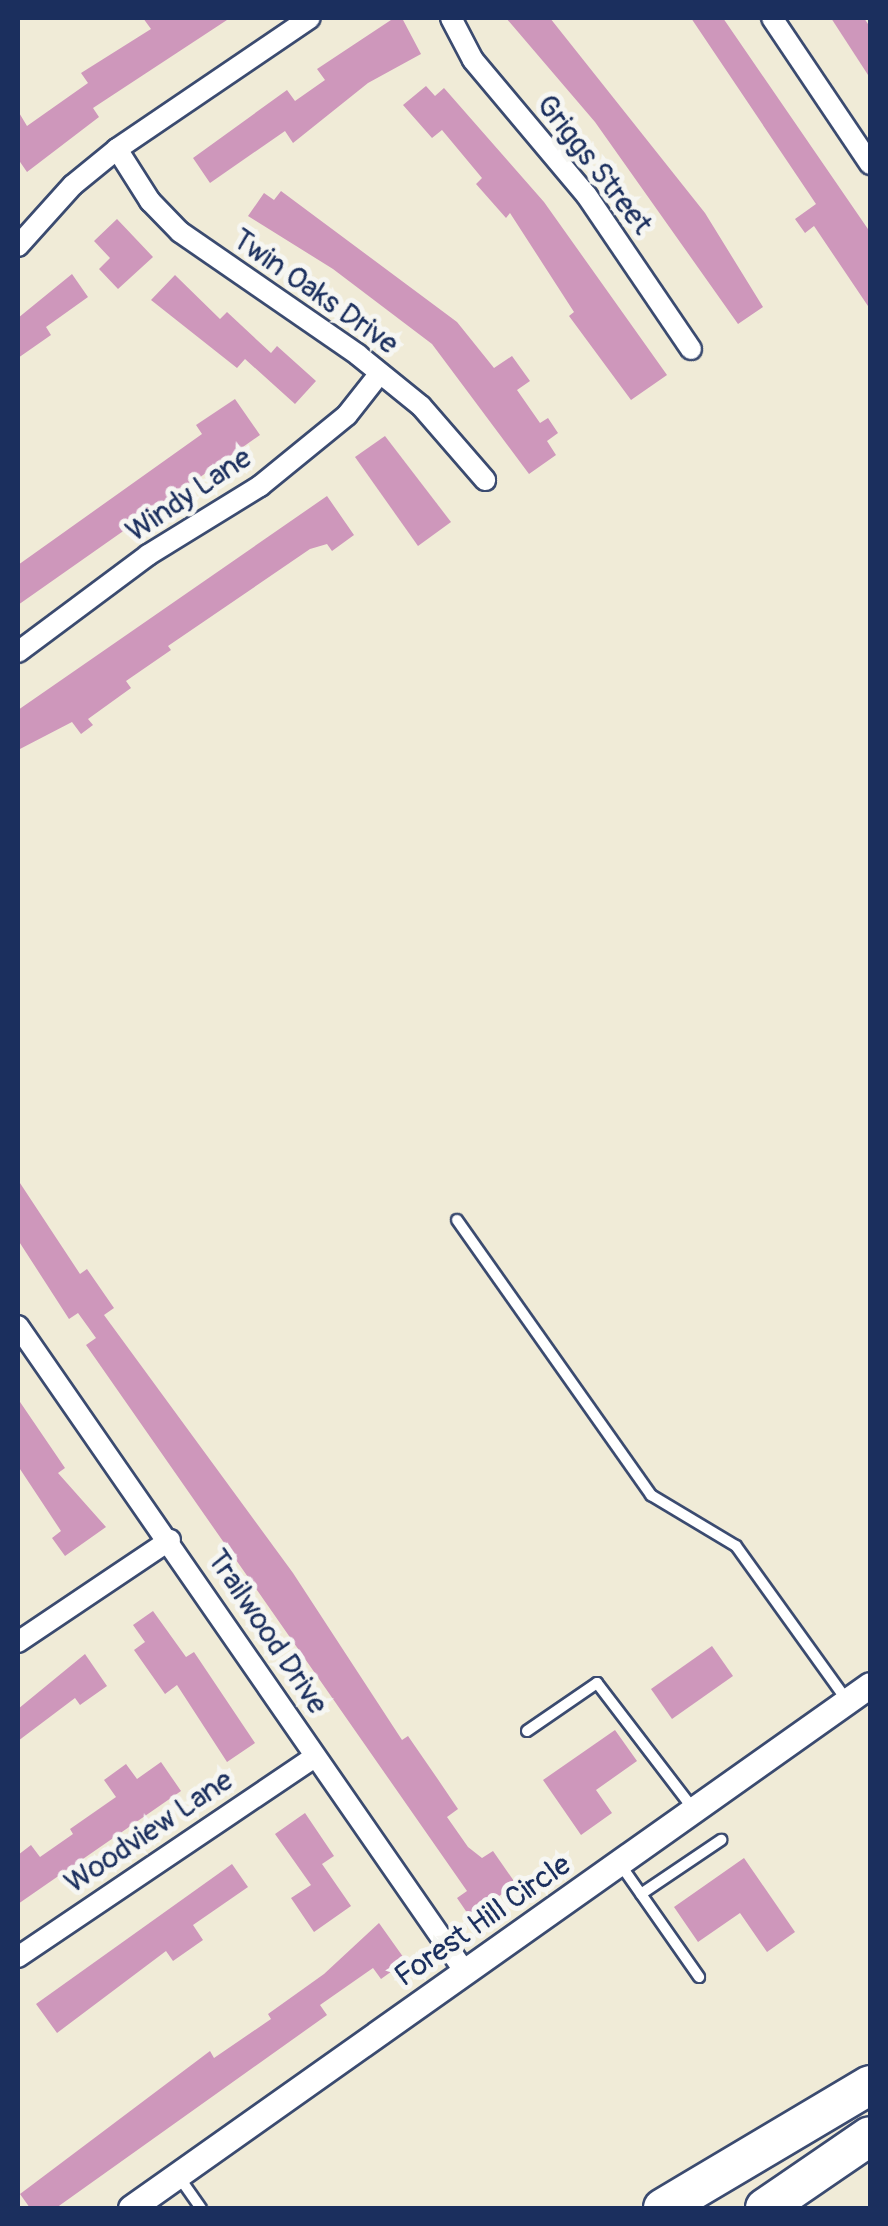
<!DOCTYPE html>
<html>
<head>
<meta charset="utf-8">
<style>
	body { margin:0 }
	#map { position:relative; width:888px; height:2226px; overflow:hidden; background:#f0ebd7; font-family:Pangolin,sans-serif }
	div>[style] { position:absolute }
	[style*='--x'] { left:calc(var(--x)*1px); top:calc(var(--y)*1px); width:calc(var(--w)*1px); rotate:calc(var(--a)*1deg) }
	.building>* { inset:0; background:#ce97bb }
	.roads { filter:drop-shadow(2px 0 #3b4b70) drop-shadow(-2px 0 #3b4b70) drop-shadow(0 2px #3b4b70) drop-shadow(0 -2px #3b4b70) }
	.service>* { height:10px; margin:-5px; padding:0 5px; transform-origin:5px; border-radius:5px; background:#fff }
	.minor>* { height:20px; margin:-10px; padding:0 10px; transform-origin:10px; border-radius:10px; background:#fff }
	.tertiary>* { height:25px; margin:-12.5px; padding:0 12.5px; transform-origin:12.5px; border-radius:12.5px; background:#fff }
	.motorway>* { height:38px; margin:-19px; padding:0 19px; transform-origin:19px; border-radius:19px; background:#fff }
	span { translate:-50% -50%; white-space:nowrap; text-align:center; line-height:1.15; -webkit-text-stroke:10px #f6f6f2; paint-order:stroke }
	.street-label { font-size:30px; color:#1b2f5e }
	.frame { position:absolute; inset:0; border:20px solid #1b2f5e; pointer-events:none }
</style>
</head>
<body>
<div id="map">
	<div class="building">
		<i style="clip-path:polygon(143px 18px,230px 18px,93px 108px,99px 117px,27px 172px,18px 159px,18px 111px,27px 126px,88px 83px,81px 73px,151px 29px)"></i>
		<i style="clip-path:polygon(394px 18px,402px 18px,421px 54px,368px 83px,293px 143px,285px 131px,210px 183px,193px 158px,287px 90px,295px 101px,325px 80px,317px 69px)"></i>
		<i style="clip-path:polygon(506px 18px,550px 18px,705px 213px,763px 307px,738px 324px,595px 122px)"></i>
		<i style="clip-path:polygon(691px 18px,723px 18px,870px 232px,870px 309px,814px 226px,805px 233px,795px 219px,816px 204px)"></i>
		<i style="clip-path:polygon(831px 18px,864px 18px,870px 27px,870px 78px)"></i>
		<i style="clip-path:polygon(426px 86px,435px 96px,444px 88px,544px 202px,667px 375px,631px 400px,569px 316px,574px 312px,510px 213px,506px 218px,476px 184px,482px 178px,442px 130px,432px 138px,403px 105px)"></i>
		<i style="clip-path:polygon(281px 191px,457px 322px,494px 368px,512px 356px,530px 381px,517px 390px,540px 423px,548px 418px,558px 433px,547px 441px,556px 455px,529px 474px,432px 344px,333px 269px,248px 216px,264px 193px,274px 200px)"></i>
		<i style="clip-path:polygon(117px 219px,153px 257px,118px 289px,99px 269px,110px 258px,94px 241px)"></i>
		<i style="clip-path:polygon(72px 274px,88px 297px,46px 327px,51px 335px,18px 358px,18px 318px)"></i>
		<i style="clip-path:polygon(175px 275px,220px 319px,227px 312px,271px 353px,277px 346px,316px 381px,295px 404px,245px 359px,237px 368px,151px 300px)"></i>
		<i style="clip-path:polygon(235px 399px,260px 435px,18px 605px,18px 565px,202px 434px,196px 425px)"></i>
		<i style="clip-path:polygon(385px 436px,451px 522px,418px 546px,355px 457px)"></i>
		<i style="clip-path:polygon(327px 496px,354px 535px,332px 551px,327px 544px,310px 549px,168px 646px,171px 650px,126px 681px,131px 688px,88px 719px,93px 725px,81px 734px,72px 722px,18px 750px,18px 710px)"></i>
		<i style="clip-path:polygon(18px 1180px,80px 1274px,87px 1269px,114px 1308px,104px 1315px,293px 1573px,402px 1740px,408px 1736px,437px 1778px,458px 1809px,447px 1817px,468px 1847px,482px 1858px,493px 1851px,516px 1884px,470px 1917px,457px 1898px,467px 1891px,86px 1345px,96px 1338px,78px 1313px,69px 1319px,18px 1240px)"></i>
		<i style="clip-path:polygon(18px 1399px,65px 1468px,58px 1473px,106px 1527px,65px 1556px,52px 1538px,61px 1531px,18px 1466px)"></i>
		<i style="clip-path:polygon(153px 1611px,186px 1657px,194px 1652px,255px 1743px,227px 1762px,177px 1685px,165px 1694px,134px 1650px,145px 1642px,133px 1625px)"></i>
		<i style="clip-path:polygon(712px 1646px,733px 1676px,672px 1719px,651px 1689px)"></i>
		<i style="clip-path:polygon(85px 1654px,107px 1686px,80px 1705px,75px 1698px,18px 1741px,18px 1709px)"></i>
		<i style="clip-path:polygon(615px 1730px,637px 1761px,596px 1790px,612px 1813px,581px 1835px,543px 1780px)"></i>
		<i style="clip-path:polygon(161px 1762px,181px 1791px,18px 1904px,18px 1855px,31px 1845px,40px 1857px,73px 1834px,70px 1829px,116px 1797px,104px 1780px,126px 1764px,137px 1779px)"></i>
		<i style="clip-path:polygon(305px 1813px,334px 1856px,322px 1864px,351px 1906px,314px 1932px,291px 1898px,311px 1885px,275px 1834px)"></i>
		<i style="clip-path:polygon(744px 1858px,795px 1932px,767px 1952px,740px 1913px,698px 1942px,674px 1907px)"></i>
		<i style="clip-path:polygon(232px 1864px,248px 1887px,193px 1925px,203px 1940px,173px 1961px,166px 1951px,57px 2033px,36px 2004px)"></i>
		<i style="clip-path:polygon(379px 1923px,406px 1961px,381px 1979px,373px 1968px,320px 2005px,327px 2015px,56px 2208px,30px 2208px,20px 2194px,210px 2051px,214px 2058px,271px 2019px,268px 2014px,324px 1974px)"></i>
	</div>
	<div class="roads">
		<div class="service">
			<i style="--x:457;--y:1220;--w:337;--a:54.8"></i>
			<i style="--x:651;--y:1495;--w:99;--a:31"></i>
			<i style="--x:736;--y:1546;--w:188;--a:54.3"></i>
			<i style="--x:527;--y:1731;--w:85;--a:-34.4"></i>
			<i style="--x:597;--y:1683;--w:160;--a:52.6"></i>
			<i style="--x:620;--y:1864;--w:138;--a:55"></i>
			<i style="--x:641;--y:1894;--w:97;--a:-34"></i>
			<i style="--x:179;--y:2177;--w:38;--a:55"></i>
		</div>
		<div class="minor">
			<i style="--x:451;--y:18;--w:47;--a:62.4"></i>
			<i style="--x:473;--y:60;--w:177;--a:50"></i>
			<i style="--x:587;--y:196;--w:185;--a:55.8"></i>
			<i style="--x:772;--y:18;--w:176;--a:56.1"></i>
			<i style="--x:117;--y:149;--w:62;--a:57.6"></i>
			<i style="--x:150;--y:201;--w:43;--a:45.9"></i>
			<i style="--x:180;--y:232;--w:216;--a:34.6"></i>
			<i style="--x:358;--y:355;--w:81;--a:39"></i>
			<i style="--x:421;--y:406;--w:98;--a:49.1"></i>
			<i style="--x:18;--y:246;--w:82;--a:-48"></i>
			<i style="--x:73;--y:185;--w:57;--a:-39.3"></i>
			<i style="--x:117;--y:149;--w:233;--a:-34.2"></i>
			<i style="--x:18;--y:652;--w:162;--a:-36.7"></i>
			<i style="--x:148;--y:555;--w:132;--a:-31.6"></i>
			<i style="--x:260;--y:486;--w:112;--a:-39.2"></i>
			<i style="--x:347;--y:415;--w:53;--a:-51.8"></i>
			<i style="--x:18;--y:1326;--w:786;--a:55.32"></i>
			<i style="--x:18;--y:1642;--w:183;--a:-33.9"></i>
			<i style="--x:18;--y:1957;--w:357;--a:-34"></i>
		</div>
		<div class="tertiary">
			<i style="--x:131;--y:2208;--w:905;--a:-35.29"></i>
		</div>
		<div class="motorway">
			<i style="--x:663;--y:2208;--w:241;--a:-30.7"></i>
			<i style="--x:765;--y:2208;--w:127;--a:-34.4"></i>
		</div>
	</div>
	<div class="street-label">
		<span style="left:594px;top:165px;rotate:52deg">Griggs Street</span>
		<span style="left:315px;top:292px;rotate:35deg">Twin Oaks Drive</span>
		<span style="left:189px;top:495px;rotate:-34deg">Windy Lane</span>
		<span style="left:267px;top:1632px;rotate:56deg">Trailwood Drive</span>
		<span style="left:149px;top:1832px;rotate:-34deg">Woodview Lane</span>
		<span style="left:483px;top:1921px;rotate:-35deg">Forest Hill Circle</span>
	</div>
	<div class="frame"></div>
</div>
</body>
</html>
